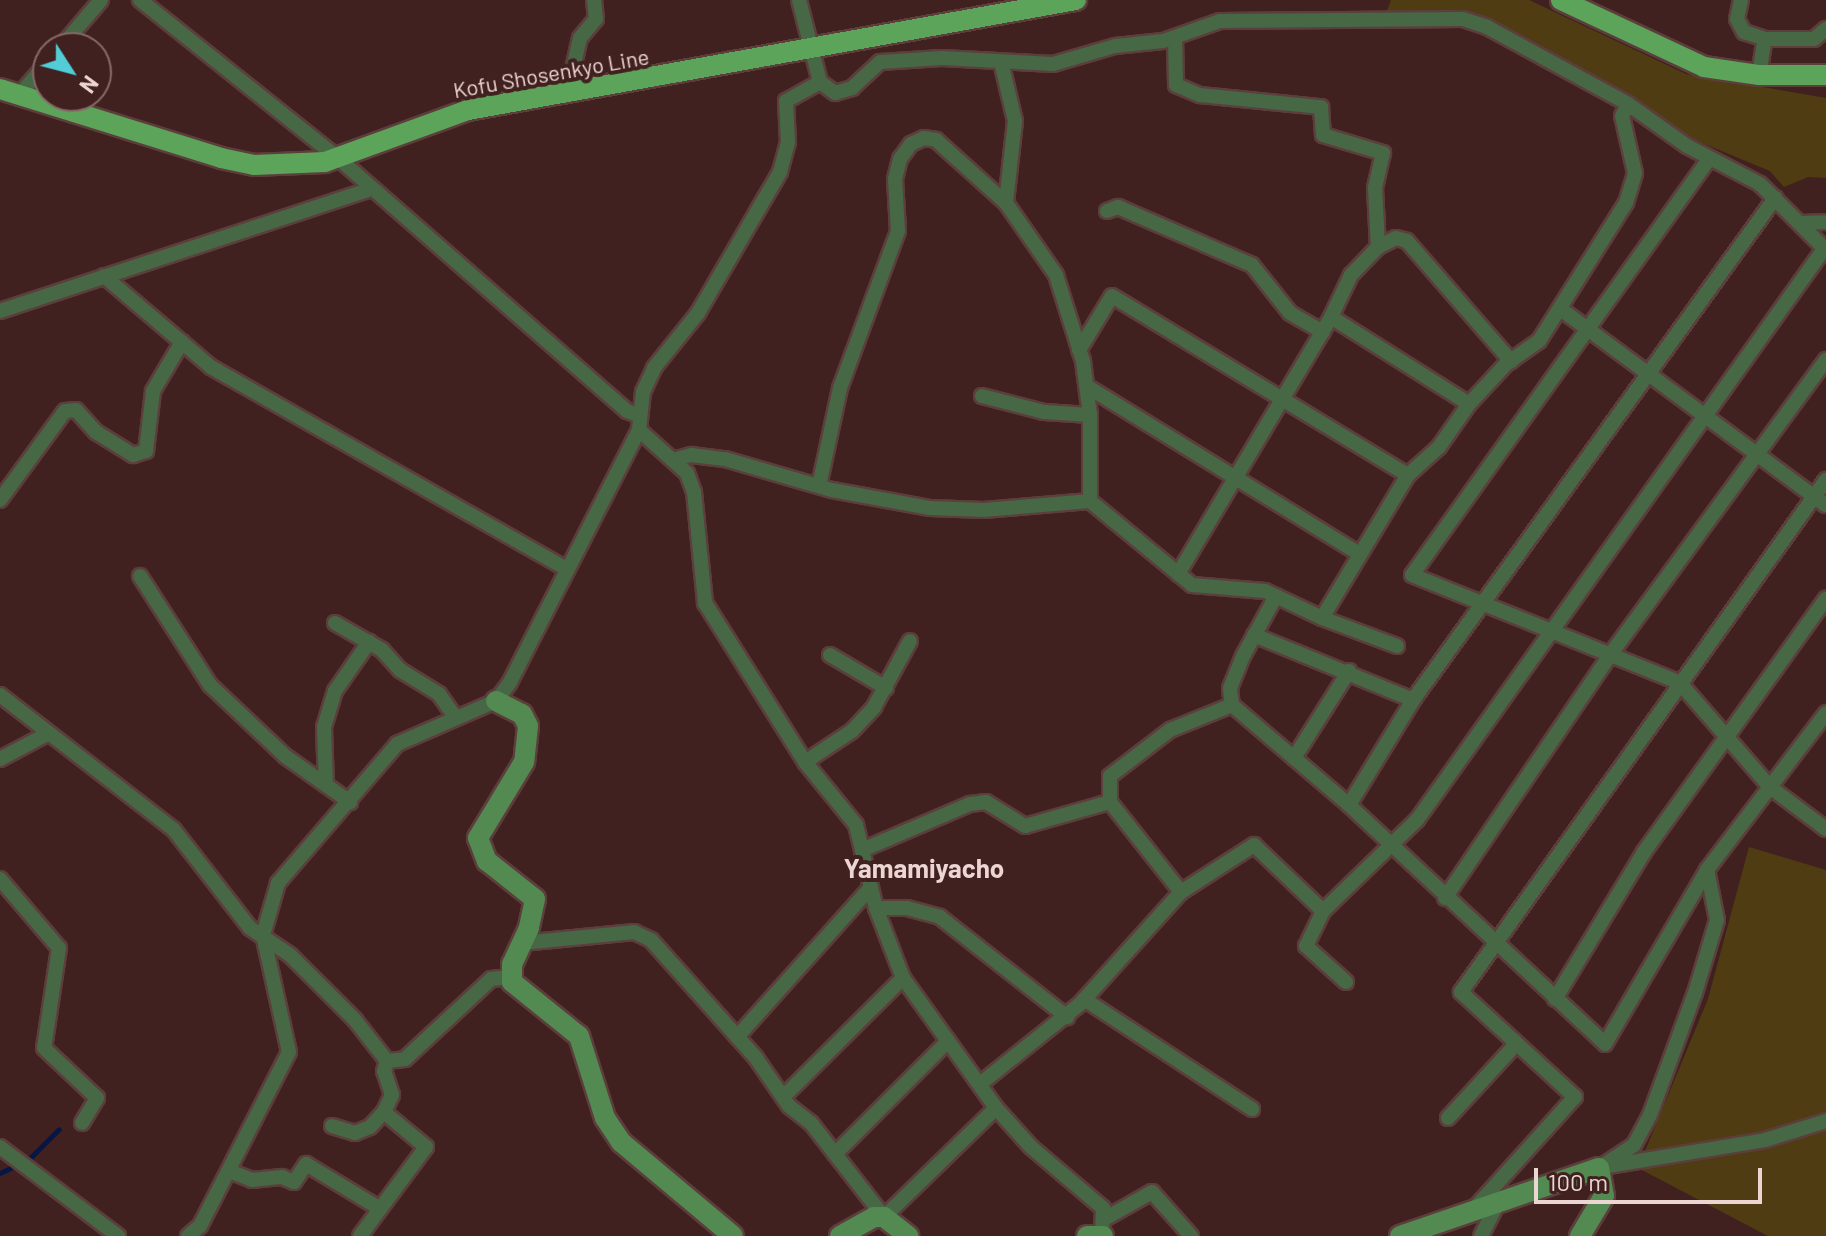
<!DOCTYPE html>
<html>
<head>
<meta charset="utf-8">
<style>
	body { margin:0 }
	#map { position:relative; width:1826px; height:1236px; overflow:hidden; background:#41211f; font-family:Barlow,sans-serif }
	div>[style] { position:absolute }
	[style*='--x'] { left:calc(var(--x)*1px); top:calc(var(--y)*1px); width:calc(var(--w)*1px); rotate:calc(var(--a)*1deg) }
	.green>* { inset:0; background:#503c12 }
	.stream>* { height:5px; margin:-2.5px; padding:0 2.5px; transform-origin:2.5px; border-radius:2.5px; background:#041746 }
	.roads { filter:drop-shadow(2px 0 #5c3e3c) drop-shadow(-2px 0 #5c3e3c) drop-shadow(0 2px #5c3e3c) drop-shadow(0 -2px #5c3e3c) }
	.street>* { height:14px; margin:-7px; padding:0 7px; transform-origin:7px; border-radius:7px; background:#476845 }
	.secondary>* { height:20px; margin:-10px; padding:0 10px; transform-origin:10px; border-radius:10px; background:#538a51 }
	.primary>* { height:20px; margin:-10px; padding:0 10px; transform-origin:10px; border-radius:10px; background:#5ca459 }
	span { translate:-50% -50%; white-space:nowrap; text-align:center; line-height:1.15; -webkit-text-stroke:8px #41211f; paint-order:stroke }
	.street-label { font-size:22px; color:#ecd6d4 }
	.quarter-label { font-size:26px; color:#ecd6d4; font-weight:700 }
	.north { position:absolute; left:32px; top:32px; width:80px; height:80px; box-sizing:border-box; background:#41211f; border:2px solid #856967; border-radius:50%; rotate:126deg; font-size:22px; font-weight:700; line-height:32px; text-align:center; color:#ecd6d4 }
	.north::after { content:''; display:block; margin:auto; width:28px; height:36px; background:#52ccd6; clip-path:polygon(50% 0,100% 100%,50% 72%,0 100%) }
	.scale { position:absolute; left:1534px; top:1168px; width:228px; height:36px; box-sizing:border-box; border:4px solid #ecd6d4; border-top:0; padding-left:10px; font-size:24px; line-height:28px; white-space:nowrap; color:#ecd6d4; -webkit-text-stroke:6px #41211f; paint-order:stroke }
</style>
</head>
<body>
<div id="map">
	<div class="green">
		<i style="clip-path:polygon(1391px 0,1529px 0,1686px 74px,1826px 98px,1826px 178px,1808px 177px,1784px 187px,1770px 171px,1695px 140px,1632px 97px,1489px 18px,1465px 10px,1387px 11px)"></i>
		<i style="clip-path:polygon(1749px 847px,1826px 870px,1826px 1236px,1768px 1236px,1638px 1168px,1708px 999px)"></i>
	</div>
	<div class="stream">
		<i style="--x:0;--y:1173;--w:32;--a:-26"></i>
		<i style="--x:29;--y:1159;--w:42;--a:-45"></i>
	</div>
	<div class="roads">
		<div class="street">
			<i style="--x:140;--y:0;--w:253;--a:38.6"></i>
			<i style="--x:338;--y:158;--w:384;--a:41.2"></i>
			<i style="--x:627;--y:411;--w:14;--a:21"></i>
			<i style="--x:799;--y:0;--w:85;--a:75.6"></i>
			<i style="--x:820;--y:82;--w:19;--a:36"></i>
			<i style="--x:835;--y:93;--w:18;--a:-16"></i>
			<i style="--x:852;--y:88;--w:38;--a:-43"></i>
			<i style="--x:880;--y:62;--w:62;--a:-3.7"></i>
			<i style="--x:942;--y:58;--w:111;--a:3.1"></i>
			<i style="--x:1053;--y:64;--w:65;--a:-16.2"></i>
			<i style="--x:1115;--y:46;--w:48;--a:-5.9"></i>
			<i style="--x:1163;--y:41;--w:60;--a:-19.3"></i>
			<i style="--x:1220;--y:21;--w:243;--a:-0.5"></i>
			<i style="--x:1463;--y:19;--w:25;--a:18"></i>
			<i style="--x:1487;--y:27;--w:161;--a:28.6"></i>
			<i style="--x:1628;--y:104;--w:72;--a:35.4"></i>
			<i style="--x:1687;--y:146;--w:82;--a:27.5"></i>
			<i style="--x:1760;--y:184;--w:93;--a:45"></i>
			<i style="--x:1741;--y:0;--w:19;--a:102"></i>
			<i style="--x:1737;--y:19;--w:15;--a:62"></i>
			<i style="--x:1744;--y:32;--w:22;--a:18"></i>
			<i style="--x:1765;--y:39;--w:49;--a:0"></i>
			<i style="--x:1814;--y:39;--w:16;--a:-40"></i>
			<i style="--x:1175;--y:37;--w:48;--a:88.8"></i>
			<i style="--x:1176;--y:85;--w:26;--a:23"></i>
			<i style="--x:1200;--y:95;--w:122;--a:5.7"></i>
			<i style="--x:1321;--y:107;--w:28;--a:86"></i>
			<i style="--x:1323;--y:135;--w:63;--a:16.7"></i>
			<i style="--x:1383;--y:153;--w:36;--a:103"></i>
			<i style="--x:1375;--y:188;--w:59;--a:87.1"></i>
			<i style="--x:60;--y:48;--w:63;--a:-49.5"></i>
			<i style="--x:1002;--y:66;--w:57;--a:76.7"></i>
			<i style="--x:1015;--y:121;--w:82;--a:96.3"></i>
			<i style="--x:1006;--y:203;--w:88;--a:55.2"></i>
			<i style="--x:1056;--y:275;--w:90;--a:72.6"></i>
			<i style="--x:1083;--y:361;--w:54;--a:82.6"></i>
			<i style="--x:1090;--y:415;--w:86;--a:90"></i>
			<i style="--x:1090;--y:501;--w:132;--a:39.5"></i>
			<i style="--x:1192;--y:585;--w:73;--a:4.7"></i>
			<i style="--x:1265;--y:591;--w:63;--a:25.3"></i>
			<i style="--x:1322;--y:618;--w:167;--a:-59"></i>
			<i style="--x:1408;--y:475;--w:42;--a:-42.1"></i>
			<i style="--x:1439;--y:447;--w:52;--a:-55.1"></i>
			<i style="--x:1469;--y:404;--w:54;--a:-47.2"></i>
			<i style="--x:1506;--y:364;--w:40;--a:-34.9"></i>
			<i style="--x:1539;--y:341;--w:163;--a:-57.8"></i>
			<i style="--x:1626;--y:203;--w:31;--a:-73"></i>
			<i style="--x:1635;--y:173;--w:58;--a:-102.8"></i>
			<i style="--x:1622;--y:116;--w:13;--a:-63"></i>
			<i style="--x:1759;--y:75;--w:36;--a:-81"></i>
			<i style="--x:19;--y:95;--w:44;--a:-48.7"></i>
			<i style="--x:567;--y:95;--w:58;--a:-77.2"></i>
			<i style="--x:580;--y:38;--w:25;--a:-50"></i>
			<i style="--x:596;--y:19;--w:19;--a:-96"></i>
			<i style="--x:1709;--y:159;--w:511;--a:125.52"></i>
			<i style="--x:1412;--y:575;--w:289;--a:21.9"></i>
			<i style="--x:1680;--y:683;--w:138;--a:49.1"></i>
			<i style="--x:1770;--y:787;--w:70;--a:36.9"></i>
			<i style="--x:1107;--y:211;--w:12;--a:-20"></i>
			<i style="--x:1118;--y:207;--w:146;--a:23.4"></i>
			<i style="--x:1252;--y:265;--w:61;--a:51.6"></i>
			<i style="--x:1290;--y:313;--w:38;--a:30"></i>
			<i style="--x:1801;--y:223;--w:25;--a:-2"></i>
			<i style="--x:104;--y:276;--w:140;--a:40.4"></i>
			<i style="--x:211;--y:367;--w:407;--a:29.6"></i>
			<i style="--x:1562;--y:310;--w:328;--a:36.5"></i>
			<i style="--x:0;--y:311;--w:391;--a:-18.2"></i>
			<i style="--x:1331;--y:317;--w:47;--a:-64.5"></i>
			<i style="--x:1351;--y:275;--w:39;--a:-46"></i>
			<i style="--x:1378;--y:247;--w:20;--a:-27"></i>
			<i style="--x:1396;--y:238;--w:11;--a:15"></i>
			<i style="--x:1407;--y:241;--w:159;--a:49.1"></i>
			<i style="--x:1079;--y:350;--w:63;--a:-58.6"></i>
			<i style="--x:1112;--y:296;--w:346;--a:31.2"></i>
			<i style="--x:1088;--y:387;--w:317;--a:31.6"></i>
			<i style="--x:982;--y:396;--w:64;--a:14.5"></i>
			<i style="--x:1044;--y:412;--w:46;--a:3.7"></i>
			<i style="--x:639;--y:430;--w:64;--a:41.9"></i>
			<i style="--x:687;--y:473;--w:20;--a:70"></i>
			<i style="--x:694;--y:492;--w:112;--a:84.3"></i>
			<i style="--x:705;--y:603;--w:188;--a:57.8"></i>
			<i style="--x:805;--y:762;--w:81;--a:51"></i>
			<i style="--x:856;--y:825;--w:85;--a:76.5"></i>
			<i style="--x:876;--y:908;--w:75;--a:68.9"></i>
			<i style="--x:903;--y:978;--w:160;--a:54.4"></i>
			<i style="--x:996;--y:1108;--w:52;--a:48.1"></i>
			<i style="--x:1031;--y:1147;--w:94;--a:40.3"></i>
			<i style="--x:1103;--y:1208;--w:28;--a:92"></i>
			<i style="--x:677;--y:459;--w:15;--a:-16"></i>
			<i style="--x:691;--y:455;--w:34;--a:7"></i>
			<i style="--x:725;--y:459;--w:111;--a:16.2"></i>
			<i style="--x:832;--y:490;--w:100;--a:10.4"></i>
			<i style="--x:930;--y:508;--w:54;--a:2.1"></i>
			<i style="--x:984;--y:510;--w:106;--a:-4.9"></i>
			<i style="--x:819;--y:486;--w:100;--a:-77.9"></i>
			<i style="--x:840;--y:388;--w:167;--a:-69.7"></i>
			<i style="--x:898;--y:231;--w:52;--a:-93.3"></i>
			<i style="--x:895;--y:179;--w:21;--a:-76"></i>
			<i style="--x:900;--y:159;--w:19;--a:-54"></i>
			<i style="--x:911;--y:144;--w:14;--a:-25"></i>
			<i style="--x:924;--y:138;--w:12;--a:9"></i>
			<i style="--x:936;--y:140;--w:94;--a:42"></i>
			<i style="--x:0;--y:500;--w:110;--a:-53.9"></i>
			<i style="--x:65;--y:411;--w:11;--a:-5"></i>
			<i style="--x:76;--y:410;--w:30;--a:48"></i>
			<i style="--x:96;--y:432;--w:44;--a:31.9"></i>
			<i style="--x:133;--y:455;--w:14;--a:-17"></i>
			<i style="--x:146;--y:451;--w:60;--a:-83.3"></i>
			<i style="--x:153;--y:391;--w:57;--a:-59.4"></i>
			<i style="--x:1178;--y:574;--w:299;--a:-59.2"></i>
			<i style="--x:1331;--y:317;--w:163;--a:32.2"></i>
			<i style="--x:140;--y:576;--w:130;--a:57.3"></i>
			<i style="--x:210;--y:685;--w:103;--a:43.4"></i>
			<i style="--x:285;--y:756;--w:80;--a:35.3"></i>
			<i style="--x:1276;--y:596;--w:68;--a:118.8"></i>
			<i style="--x:1243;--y:656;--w:35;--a:112"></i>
			<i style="--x:1230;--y:689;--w:16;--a:83"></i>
			<i style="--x:1232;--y:705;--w:154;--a:40.5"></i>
			<i style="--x:1349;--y:805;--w:350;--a:43"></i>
			<i style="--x:1605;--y:1044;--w:202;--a:-59.6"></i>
			<i style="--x:1707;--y:870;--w:197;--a:-52.8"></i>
			<i style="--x:1322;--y:618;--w:80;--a:20.5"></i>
			<i style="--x:335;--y:623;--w:54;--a:29.9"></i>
			<i style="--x:382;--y:650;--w:27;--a:48"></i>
			<i style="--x:400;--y:670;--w:46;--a:31.6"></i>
			<i style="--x:439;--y:694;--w:28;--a:55"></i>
			<i style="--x:1254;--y:635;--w:172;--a:22.2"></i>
			<i style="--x:830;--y:655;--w:65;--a:30.5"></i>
			<i style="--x:0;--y:695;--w:220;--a:37.8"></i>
			<i style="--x:174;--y:830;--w:124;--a:52.2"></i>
			<i style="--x:250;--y:928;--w:48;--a:34"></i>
			<i style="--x:290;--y:955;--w:92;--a:45"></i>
			<i style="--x:355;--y:1020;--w:52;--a:52"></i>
			<i style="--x:387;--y:1061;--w:18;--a:-6"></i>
			<i style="--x:405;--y:1059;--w:117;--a:-42.9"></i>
			<i style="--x:491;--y:979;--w:19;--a:-6"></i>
			<i style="--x:1294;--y:758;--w:103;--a:-57.7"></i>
			<i style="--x:0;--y:759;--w:53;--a:-28"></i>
			<i style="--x:805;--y:762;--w:56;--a:-33.4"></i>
			<i style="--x:852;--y:731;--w:33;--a:-47"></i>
			<i style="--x:874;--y:707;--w:75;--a:-61.4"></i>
			<i style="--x:326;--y:785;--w:58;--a:-92"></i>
			<i style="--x:324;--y:727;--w:38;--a:-73"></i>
			<i style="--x:335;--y:691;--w:60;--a:-55.2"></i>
			<i style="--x:1349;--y:805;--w:123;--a:-58.6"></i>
			<i style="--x:1413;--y:700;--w:619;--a:-54.2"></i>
			<i style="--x:862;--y:850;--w:117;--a:-23.1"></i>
			<i style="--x:970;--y:804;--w:16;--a:-7"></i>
			<i style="--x:986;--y:802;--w:46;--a:31.6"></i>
			<i style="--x:1025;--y:826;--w:88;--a:-15.8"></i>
			<i style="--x:0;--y:879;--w:91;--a:49.5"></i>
			<i style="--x:59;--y:948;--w:101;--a:98.5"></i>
			<i style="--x:44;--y:1048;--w:73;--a:43.3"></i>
			<i style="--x:97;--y:1098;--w:29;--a:121"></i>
			<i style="--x:1181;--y:892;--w:115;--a:-128.3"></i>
			<i style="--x:1110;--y:802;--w:26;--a:-90"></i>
			<i style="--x:1110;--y:776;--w:76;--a:-37.5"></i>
			<i style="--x:1170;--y:730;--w:67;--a:-22"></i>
			<i style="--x:1445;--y:898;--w:294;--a:-55.8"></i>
			<i style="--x:1610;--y:655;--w:366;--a:-53.8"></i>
			<i style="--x:876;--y:908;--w:31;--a:0"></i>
			<i style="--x:907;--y:908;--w:34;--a:15"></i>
			<i style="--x:940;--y:917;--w:162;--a:38.2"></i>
			<i style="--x:522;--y:943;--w:113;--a:-5.6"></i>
			<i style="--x:634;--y:932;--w:19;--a:25"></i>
			<i style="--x:651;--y:940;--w:158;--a:48.3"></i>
			<i style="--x:756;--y:1058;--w:58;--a:55.5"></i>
			<i style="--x:789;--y:1106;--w:28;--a:38"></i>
			<i style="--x:811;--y:1123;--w:119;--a:52.2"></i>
			<i style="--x:884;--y:1217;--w:156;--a:-44.2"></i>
			<i style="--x:1346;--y:982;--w:54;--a:-138"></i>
			<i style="--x:1306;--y:946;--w:39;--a:-64"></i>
			<i style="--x:1323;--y:911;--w:131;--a:-44.1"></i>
			<i style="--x:1417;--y:820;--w:701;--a:-54.52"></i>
			<i style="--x:1084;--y:999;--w:201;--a:33.2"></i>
			<i style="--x:1555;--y:999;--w:172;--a:-58.8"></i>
			<i style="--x:1644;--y:852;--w:312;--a:-54.3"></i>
			<i style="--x:737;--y:1037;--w:201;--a:-48.2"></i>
			<i style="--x:980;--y:1084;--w:128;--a:-38.7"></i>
			<i style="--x:1080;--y:1004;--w:151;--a:-48"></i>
			<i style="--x:1181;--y:892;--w:87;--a:-32.8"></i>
			<i style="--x:1254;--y:845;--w:95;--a:43.7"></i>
			<i style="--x:783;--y:1097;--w:169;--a:-44.8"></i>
			<i style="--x:1448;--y:1118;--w:100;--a:-47.4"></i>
			<i style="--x:332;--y:1126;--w:24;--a:17"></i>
			<i style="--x:355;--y:1133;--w:16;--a:-22"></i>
			<i style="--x:370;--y:1127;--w:21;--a:-47"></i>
			<i style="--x:384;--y:1112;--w:19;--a:-65"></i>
			<i style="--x:392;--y:1095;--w:25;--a:-108"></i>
			<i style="--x:384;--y:1071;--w:10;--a:-73"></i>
			<i style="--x:0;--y:1147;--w:148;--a:37"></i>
			<i style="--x:835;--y:1154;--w:160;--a:-45"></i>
			<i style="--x:1608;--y:1166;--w:159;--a:-9.4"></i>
			<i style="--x:1765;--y:1140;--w:64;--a:-17.3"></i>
			<i style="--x:1599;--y:1168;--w:42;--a:-33.3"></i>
			<i style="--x:1634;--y:1145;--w:34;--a:-62"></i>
			<i style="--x:1650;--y:1115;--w:130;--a:-69.8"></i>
			<i style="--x:1695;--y:993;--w:76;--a:-73.2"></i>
			<i style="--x:1717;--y:920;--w:51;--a:-101.3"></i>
			<i style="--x:229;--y:1171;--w:25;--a:21"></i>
			<i style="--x:252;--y:1180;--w:30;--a:-6"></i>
			<i style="--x:282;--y:1177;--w:13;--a:23"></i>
			<i style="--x:294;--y:1182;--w:22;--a:-56"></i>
			<i style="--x:306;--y:1164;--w:85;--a:31.1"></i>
			<i style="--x:1474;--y:1209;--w:151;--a:-48"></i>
			<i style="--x:1575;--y:1097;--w:155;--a:-137.4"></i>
			<i style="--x:1461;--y:992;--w:629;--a:-54.52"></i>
			<i style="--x:1106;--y:1218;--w:53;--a:-29.5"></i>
			<i style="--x:1152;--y:1192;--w:59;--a:48.4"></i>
			<i style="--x:188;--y:1236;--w:16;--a:-40"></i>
			<i style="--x:200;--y:1226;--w:195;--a:-62.9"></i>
			<i style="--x:289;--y:1052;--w:120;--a:-102.5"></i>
			<i style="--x:263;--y:935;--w:54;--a:-73.9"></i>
			<i style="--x:278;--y:883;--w:183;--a:-49.4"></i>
			<i style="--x:397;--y:744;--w:108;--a:-23.5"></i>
			<i style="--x:496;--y:701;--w:21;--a:-53"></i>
			<i style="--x:509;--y:684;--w:285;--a:-62.9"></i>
			<i style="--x:639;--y:430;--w:38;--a:-84"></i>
			<i style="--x:643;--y:392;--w:26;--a:-65"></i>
			<i style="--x:654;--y:368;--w:70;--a:-51.3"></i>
			<i style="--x:698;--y:313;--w:163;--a:-59.8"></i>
			<i style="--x:780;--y:172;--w:31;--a:-75"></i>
			<i style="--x:788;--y:142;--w:41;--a:-92.8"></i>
			<i style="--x:786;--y:101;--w:39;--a:-29"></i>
			<i style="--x:360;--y:1236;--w:111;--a:-53.4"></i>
			<i style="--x:426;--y:1147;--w:55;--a:-140.2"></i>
			<i style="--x:1481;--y:1236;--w:39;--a:-63"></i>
		</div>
		<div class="secondary">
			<i style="--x:496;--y:701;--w:29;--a:27"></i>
			<i style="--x:522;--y:714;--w:13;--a:63"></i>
			<i style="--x:528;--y:726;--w:36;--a:96"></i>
			<i style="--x:524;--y:762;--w:89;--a:121.2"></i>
			<i style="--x:478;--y:838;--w:25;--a:69"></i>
			<i style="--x:487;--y:861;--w:61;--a:38.4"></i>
			<i style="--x:535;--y:899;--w:30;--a:102"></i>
			<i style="--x:529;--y:928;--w:40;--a:115"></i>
			<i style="--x:512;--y:964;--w:18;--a:90"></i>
			<i style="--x:512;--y:982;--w:86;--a:38.9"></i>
			<i style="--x:579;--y:1036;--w:86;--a:72.4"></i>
			<i style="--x:605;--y:1118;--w:29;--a:56"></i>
			<i style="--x:621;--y:1142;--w:146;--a:40"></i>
			<i style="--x:840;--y:1236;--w:39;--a:-29"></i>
			<i style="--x:874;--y:1217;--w:10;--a:0"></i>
			<i style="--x:884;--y:1217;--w:31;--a:38"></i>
			<i style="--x:1087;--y:1236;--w:16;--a:0"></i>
			<i style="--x:1400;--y:1236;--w:210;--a:-18.9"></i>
			<i style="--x:1599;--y:1168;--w:28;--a:80"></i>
			<i style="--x:1604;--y:1196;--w:47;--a:121"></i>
		</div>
		<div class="primary">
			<i style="--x:1561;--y:0;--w:158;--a:25.1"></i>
			<i style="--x:1704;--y:67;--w:56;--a:8.3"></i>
			<i style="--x:1759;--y:75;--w:67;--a:0"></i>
			<i style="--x:0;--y:89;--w:232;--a:17.3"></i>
			<i style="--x:221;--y:158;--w:34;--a:12"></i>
			<i style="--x:254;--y:165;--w:71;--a:-2.4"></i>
			<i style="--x:325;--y:162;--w:152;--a:-20"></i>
			<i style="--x:468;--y:110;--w:618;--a:-10.26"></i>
		</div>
	</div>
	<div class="street-label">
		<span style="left:551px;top:73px;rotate:-10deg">Kofu Shosenkyo Line</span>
	</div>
	<div class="quarter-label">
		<span style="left:924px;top:868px">Yamamiyacho</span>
	</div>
	<div class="north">N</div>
	<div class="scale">100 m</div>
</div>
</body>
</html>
